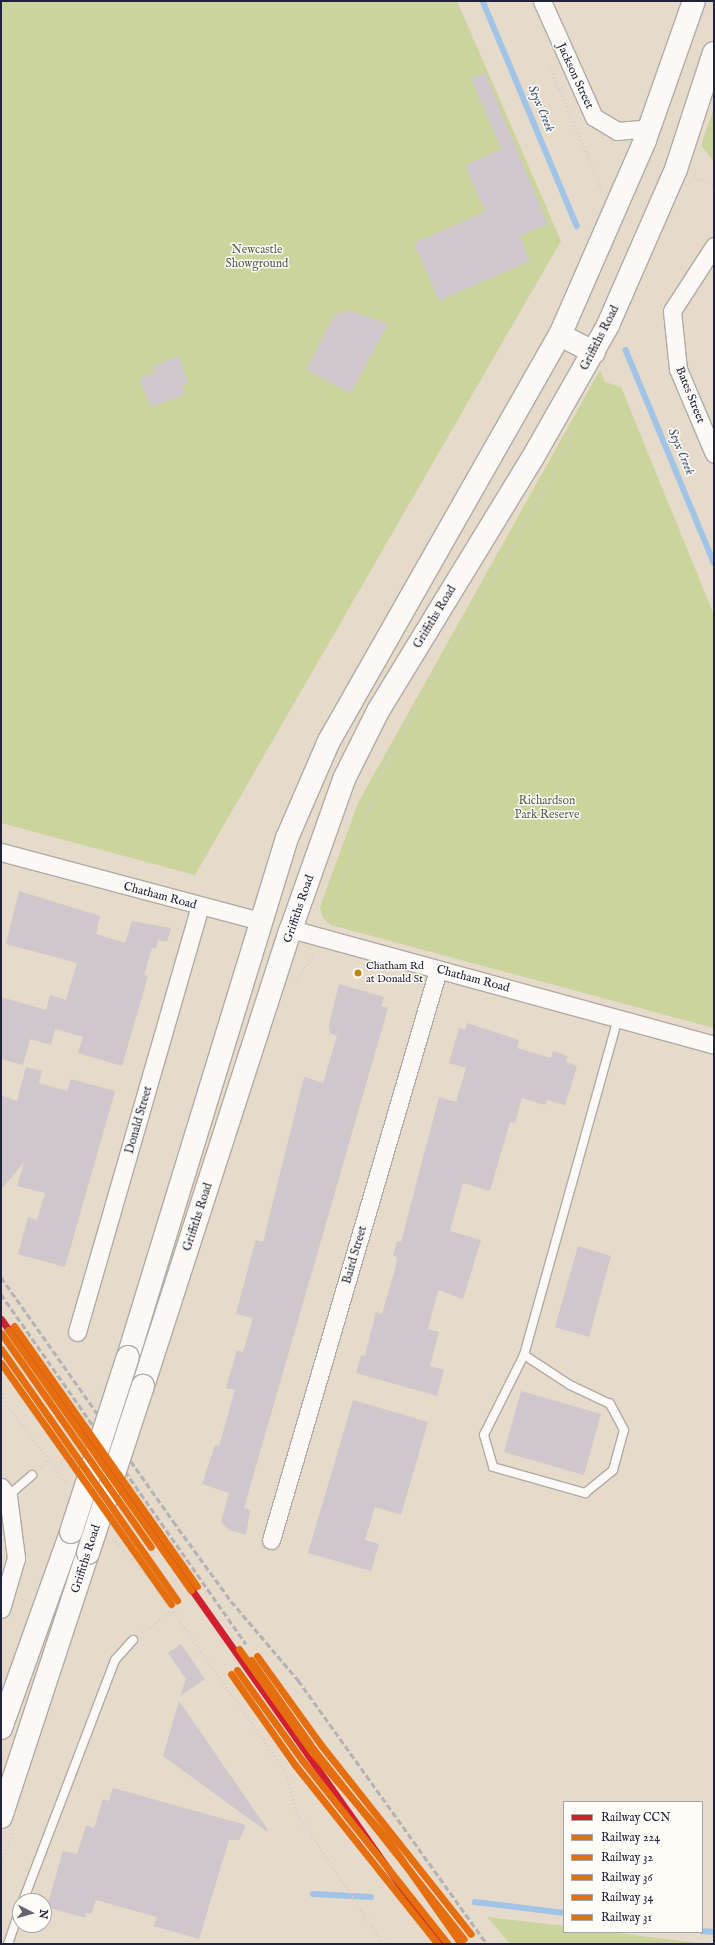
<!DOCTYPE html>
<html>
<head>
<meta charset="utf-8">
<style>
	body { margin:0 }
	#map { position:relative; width:715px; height:1945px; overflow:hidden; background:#e6daca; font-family:"IM FELL English",serif }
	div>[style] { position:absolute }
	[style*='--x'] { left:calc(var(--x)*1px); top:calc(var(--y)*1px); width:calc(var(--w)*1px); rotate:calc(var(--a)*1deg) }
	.green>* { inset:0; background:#cad49c }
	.stream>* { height:5.5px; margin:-2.75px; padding:0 2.75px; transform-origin:2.75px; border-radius:2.75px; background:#a1c4e6 }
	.building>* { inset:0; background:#cfc7cb }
	.path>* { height:2.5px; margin-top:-1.25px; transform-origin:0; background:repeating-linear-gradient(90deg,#d2cfcd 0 1px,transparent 0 4px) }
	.roads { filter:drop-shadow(1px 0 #b1aaa2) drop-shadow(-1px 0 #b1aaa2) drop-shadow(0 1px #b1aaa2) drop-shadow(0 -1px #b1aaa2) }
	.service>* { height:8px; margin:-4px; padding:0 4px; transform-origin:4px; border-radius:4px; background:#fbf9f7 }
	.minor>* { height:17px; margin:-8.5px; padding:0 8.5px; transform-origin:8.5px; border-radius:8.5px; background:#fbf9f7 }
	.trunk>* { height:22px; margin:-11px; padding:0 11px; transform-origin:11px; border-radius:11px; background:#fbf9f7 }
	.rail>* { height:3px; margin-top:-1.5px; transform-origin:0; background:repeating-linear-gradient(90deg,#b3b1b2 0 6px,transparent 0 9px) }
	.bridges { filter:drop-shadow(1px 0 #b1aaa2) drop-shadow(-1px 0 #b1aaa2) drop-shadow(0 1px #b1aaa2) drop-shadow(0 -1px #b1aaa2) }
	.trunk-bridge>* { height:22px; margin:-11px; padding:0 11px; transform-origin:11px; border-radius:11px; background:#fbf9f7 }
	.rail-1>* { height:7px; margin:-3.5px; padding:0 3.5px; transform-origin:3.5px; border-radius:3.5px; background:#d11f2f }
	.rail-2>* { height:7px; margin:-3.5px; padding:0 3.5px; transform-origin:3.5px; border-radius:3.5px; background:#e56e0f }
	.rail-3>* { height:7px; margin:-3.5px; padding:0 3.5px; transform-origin:3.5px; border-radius:3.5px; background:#e56e0f }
	.rail-4>* { height:7px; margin:-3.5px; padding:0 3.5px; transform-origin:3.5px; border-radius:3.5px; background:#e56e0f }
	.rail-5>* { height:7px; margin:-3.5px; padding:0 3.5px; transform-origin:3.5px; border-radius:3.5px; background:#e56e0f }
	.rail-6>* { height:7px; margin:-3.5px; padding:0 3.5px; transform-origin:3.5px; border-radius:3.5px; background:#e56e0f }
	.dots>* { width:11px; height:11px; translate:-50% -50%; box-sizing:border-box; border:2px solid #fdfcf7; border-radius:50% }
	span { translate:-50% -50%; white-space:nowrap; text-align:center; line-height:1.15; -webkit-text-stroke:3px #fdfcf7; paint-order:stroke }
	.bus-label { font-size:11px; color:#22223b }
	.left { translate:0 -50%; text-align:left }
	.street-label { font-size:12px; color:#22223b }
	.park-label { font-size:12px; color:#555f50 }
	.water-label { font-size:13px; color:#44577b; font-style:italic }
	.frame { position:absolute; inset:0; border:2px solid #22223b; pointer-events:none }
	.legend { position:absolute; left:563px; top:1801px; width:140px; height:132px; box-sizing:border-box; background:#fdfcf7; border:1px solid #a5a5ac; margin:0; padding:5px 7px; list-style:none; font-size:12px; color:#22223b }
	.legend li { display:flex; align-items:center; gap:8px; height:20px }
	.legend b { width:20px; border:1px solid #a5a5ac }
	.north { position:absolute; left:12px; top:1893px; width:40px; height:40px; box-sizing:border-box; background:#fdfcf7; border:1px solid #a5a5ac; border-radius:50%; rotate:96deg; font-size:11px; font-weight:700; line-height:16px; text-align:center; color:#22223b }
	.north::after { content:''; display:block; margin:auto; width:14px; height:18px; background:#67626d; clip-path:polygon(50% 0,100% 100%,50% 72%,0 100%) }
</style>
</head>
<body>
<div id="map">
	<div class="green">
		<i style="clip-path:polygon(1px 1px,457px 1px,561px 241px,195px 875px,1px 823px)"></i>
		<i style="clip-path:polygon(714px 108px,714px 162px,701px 145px)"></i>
		<i style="clip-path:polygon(600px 370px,605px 382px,621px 387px,714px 615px,714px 1028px,331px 925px,323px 918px,320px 907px,358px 803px)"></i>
		<i style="clip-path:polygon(487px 1917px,564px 1926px,564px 1932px,609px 1932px,706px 1944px,510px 1944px)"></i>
	</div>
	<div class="stream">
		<i style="--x:483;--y:1;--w:244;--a:67.3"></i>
		<i style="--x:626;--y:350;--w:230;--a:67.5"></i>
		<i style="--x:313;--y:1894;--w:58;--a:3"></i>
		<i style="--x:475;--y:1902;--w:90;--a:7"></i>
		<i style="--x:702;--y:1931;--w:12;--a:5"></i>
	</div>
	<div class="building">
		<i style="clip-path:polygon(485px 73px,548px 224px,520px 236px,530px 261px,439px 301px,414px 243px,485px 212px,465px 165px,501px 149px,471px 78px)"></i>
		<i style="clip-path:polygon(352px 311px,388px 324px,351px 393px,306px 370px,335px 314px)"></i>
		<i style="clip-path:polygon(179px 356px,188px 382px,182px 385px,186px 394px,151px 407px,139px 379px,154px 373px,153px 366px)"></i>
		<i style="clip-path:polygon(19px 891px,100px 916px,96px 934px,125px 943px,132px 921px,171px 928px,167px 942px,158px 940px,156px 949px,152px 948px,144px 975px,148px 976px,122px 1066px,78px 1053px,83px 1037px,55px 1029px,51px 1045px,30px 1039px,23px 1065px,1px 1059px,1px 997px,46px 1010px,50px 995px,66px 1000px,77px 963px,6px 944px)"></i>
		<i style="clip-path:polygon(339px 984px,384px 997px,381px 1006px,388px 1008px,244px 1508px,250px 1510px,246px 1535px,229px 1530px,221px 1522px,229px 1493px,202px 1484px,215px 1445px,219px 1446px,235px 1390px,226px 1388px,237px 1350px,243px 1352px,253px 1318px,236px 1314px,250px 1261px,256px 1240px,263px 1242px,304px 1077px,323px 1083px,337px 1036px,330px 1033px,329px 1025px)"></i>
		<i style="clip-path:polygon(467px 1023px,519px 1040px,517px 1048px,551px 1058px,553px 1051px,568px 1056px,566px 1062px,577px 1066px,565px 1105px,547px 1100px,545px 1105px,522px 1098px,515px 1123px,510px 1122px,490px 1191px,463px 1183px,450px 1231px,481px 1240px,463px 1299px,438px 1290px,428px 1329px,439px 1332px,430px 1366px,444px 1370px,437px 1396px,356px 1373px,361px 1355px,365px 1356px,376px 1312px,382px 1314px,396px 1266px,397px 1257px,393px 1256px,397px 1241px,401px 1242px,439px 1097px,456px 1102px,466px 1068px,449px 1063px,459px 1028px,465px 1030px)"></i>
		<i style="clip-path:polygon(26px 1067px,42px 1071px,39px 1083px,67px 1091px,71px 1079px,115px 1091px,65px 1267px,18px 1254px,28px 1217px,37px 1220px,45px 1193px,17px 1186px,24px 1162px,1px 1190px,1px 1095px,17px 1101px)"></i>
		<i style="clip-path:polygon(578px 1246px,611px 1256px,589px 1337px,555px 1327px)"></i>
		<i style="clip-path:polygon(521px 1391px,601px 1414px,584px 1475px,504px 1452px)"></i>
		<i style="clip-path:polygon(353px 1400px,428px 1422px,401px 1515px,375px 1507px,365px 1540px,379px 1544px,371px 1571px,308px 1553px)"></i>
		<i style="clip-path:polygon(181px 1644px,205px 1679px,180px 1696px,186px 1679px,168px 1653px)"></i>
		<i style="clip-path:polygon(179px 1701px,268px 1830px,266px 1831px,163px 1756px)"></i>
		<i style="clip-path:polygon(113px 1788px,246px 1825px,239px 1840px,229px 1840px,199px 1939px,154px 1926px,157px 1917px,96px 1900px,91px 1914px,87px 1913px,85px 1918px,47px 1907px,63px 1851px,77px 1854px,86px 1825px,94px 1828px,103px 1799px,109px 1801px)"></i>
	</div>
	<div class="path">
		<i style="--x:550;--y:66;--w:24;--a:68"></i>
		<i style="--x:563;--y:87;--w:4;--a:166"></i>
		<i style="--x:559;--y:88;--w:110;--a:66.9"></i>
		<i style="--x:694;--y:176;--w:22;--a:24"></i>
		<i style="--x:326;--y:921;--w:157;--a:-69.5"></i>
		<i style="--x:381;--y:774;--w:108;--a:-61.8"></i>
		<i style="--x:432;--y:679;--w:206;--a:-59.1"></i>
		<i style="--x:538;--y:502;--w:79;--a:-63.8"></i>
		<i style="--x:296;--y:981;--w:35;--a:-57"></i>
		<i style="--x:1;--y:1390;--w:16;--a:68"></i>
		<i style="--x:7;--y:1405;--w:98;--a:52.1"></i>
		<i style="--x:41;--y:1467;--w:11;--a:-49"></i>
		<i style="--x:113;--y:1538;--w:55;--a:47.9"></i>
		<i style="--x:150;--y:1579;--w:236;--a:54.8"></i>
		<i style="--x:286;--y:1772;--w:42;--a:75"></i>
		<i style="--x:297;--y:1813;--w:157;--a:56.4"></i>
		<i style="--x:143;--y:1632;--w:36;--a:-37"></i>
		<i style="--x:1;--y:1865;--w:34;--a:-71"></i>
	</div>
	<div class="roads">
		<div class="service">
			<i style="--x:524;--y:1355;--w:89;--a:116.6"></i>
			<i style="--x:484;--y:1435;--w:33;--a:74"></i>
			<i style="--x:493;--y:1467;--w:96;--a:15.8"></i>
			<i style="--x:585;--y:1493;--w:36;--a:-39"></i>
			<i style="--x:613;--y:1470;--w:41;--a:-74.6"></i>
			<i style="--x:624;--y:1430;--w:30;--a:-118"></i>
			<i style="--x:610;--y:1404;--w:44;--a:-154.6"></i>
			<i style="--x:570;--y:1385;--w:55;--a:-146.9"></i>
			<i style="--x:524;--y:1355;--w:349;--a:-74.4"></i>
			<i style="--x:8;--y:1496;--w:32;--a:-41"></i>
			<i style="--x:23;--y:1901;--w:258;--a:-69.1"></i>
			<i style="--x:115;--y:1660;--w:27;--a:-48"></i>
			<i style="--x:8;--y:1944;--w:37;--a:-71"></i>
		</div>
		<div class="minor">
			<i style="--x:542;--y:1;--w:127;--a:65.9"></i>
			<i style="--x:594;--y:117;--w:27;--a:31"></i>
			<i style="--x:617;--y:131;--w:33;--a:-5"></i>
			<i style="--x:714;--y:246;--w:77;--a:122.9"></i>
			<i style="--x:672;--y:311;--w:58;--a:84.1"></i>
			<i style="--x:678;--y:369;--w:92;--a:67"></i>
			<i style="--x:1;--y:852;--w:268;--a:14.9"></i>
			<i style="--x:291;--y:929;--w:439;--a:15.3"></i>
			<i style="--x:77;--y:1332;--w:442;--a:-73.9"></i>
			<i style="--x:1;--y:1487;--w:11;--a:52"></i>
			<i style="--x:8;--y:1496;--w:63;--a:82.6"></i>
			<i style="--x:16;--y:1558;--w:53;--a:106.4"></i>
			<i style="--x:271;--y:1540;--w:594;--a:-73.67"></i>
		</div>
		<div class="trunk">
			<i style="--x:560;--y:335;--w:38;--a:27"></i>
			<i style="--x:128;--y:1357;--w:543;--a:-72.97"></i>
			<i style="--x:287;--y:838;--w:106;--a:-66.6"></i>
			<i style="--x:329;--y:741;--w:467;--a:-60.4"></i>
			<i style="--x:560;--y:335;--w:213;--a:-66.4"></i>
			<i style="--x:645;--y:140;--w:147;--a:-70.6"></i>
			<i style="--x:143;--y:1386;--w:480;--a:-72.1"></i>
			<i style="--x:291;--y:929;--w:159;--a:-70.5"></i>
			<i style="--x:344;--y:779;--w:76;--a:-63.4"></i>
			<i style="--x:378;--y:711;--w:295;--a:-58.6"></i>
			<i style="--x:532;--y:459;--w:154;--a:-60.4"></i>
			<i style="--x:608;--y:325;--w:170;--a:-66.4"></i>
			<i style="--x:676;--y:169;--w:122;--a:-71.9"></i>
			<i style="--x:1;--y:1728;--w:208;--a:-70.3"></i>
			<i style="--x:1;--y:1817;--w:278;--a:-71.8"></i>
		</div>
	</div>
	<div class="rail">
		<i style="--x:1;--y:1277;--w:299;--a:54.8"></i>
		<i style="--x:173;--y:1521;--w:99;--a:54.1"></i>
		<i style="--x:231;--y:1601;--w:104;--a:49.7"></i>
		<i style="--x:298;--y:1680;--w:325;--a:54.4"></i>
		<i style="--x:1;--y:1294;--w:427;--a:55"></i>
	</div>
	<div class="bridges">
		<div class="trunk-bridge">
			<i style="--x:71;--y:1532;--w:184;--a:-72"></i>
			<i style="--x:88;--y:1553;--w:176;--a:-71.8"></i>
		</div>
	</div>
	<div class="rail-1">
		<i style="--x:1;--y:1319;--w:764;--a:54.85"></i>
	</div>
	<div class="rail-2">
		<i style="--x:1;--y:1349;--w:307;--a:55"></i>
		<i style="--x:237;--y:1670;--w:111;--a:54.2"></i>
		<i style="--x:302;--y:1760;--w:235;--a:51.6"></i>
	</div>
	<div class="rail-3">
		<i style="--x:8;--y:1330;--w:318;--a:54.9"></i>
		<i style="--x:251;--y:1660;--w:110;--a:55"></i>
		<i style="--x:314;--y:1750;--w:241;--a:51.6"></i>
	</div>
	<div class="rail-4">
		<i style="--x:1;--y:1363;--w:295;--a:54.8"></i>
		<i style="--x:231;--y:1674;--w:111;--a:54.9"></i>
		<i style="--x:295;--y:1765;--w:229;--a:51.4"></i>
	</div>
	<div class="rail-5">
		<i style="--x:14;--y:1326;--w:318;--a:54.9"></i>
		<i style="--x:257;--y:1656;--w:110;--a:54.3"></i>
		<i style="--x:321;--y:1745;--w:241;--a:51.6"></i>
	</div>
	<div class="rail-6">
		<i style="--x:1;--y:1333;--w:261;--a:55"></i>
		<i style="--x:239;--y:1649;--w:126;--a:54.7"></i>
		<i style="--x:312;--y:1752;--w:116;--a:49.2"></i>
		<i style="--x:388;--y:1840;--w:127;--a:54.9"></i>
	</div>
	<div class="dots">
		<i style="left:358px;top:973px;background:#c2850f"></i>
	</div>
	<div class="bus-label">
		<span class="left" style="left:366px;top:973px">Chatham Rd<br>at Donald St</span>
	</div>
	<div class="street-label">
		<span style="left:575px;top:76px;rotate:65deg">Jackson Street</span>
		<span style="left:600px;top:338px;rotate:-63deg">Griffiths Road</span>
		<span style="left:690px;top:395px;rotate:68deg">Bates Street</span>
		<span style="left:435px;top:617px;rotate:-59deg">Griffiths Road</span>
		<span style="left:160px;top:896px;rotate:15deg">Chatham Road</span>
		<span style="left:299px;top:909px;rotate:-71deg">Griffiths Road</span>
		<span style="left:473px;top:979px;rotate:15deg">Chatham Road</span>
		<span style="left:139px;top:1120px;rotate:-74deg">Donald Street</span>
		<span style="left:198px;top:1217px;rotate:-72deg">Griffiths Road</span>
		<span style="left:355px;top:1255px;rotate:-74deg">Baird Street</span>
		<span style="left:86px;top:1559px;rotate:-72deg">Griffiths Road</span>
	</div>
	<div class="park-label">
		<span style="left:257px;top:257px">Newcastle<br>Showground</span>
		<span style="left:547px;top:808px">Richardson<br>Park Reserve</span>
	</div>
	<div class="water-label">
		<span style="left:540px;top:109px;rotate:67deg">Styx Creek</span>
		<span style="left:680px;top:452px;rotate:67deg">Styx Creek</span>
	</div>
	<div class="frame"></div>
	<ul class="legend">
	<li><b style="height:5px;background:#d11f2f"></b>Railway CCN</li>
	<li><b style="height:5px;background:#e56e0f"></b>Railway 224</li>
	<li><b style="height:5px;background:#e56e0f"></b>Railway 32</li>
	<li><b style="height:5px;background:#e56e0f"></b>Railway 36</li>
	<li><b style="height:5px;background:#e56e0f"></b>Railway 34</li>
	<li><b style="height:5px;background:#e56e0f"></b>Railway 31</li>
	</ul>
	<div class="north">N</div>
</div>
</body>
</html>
